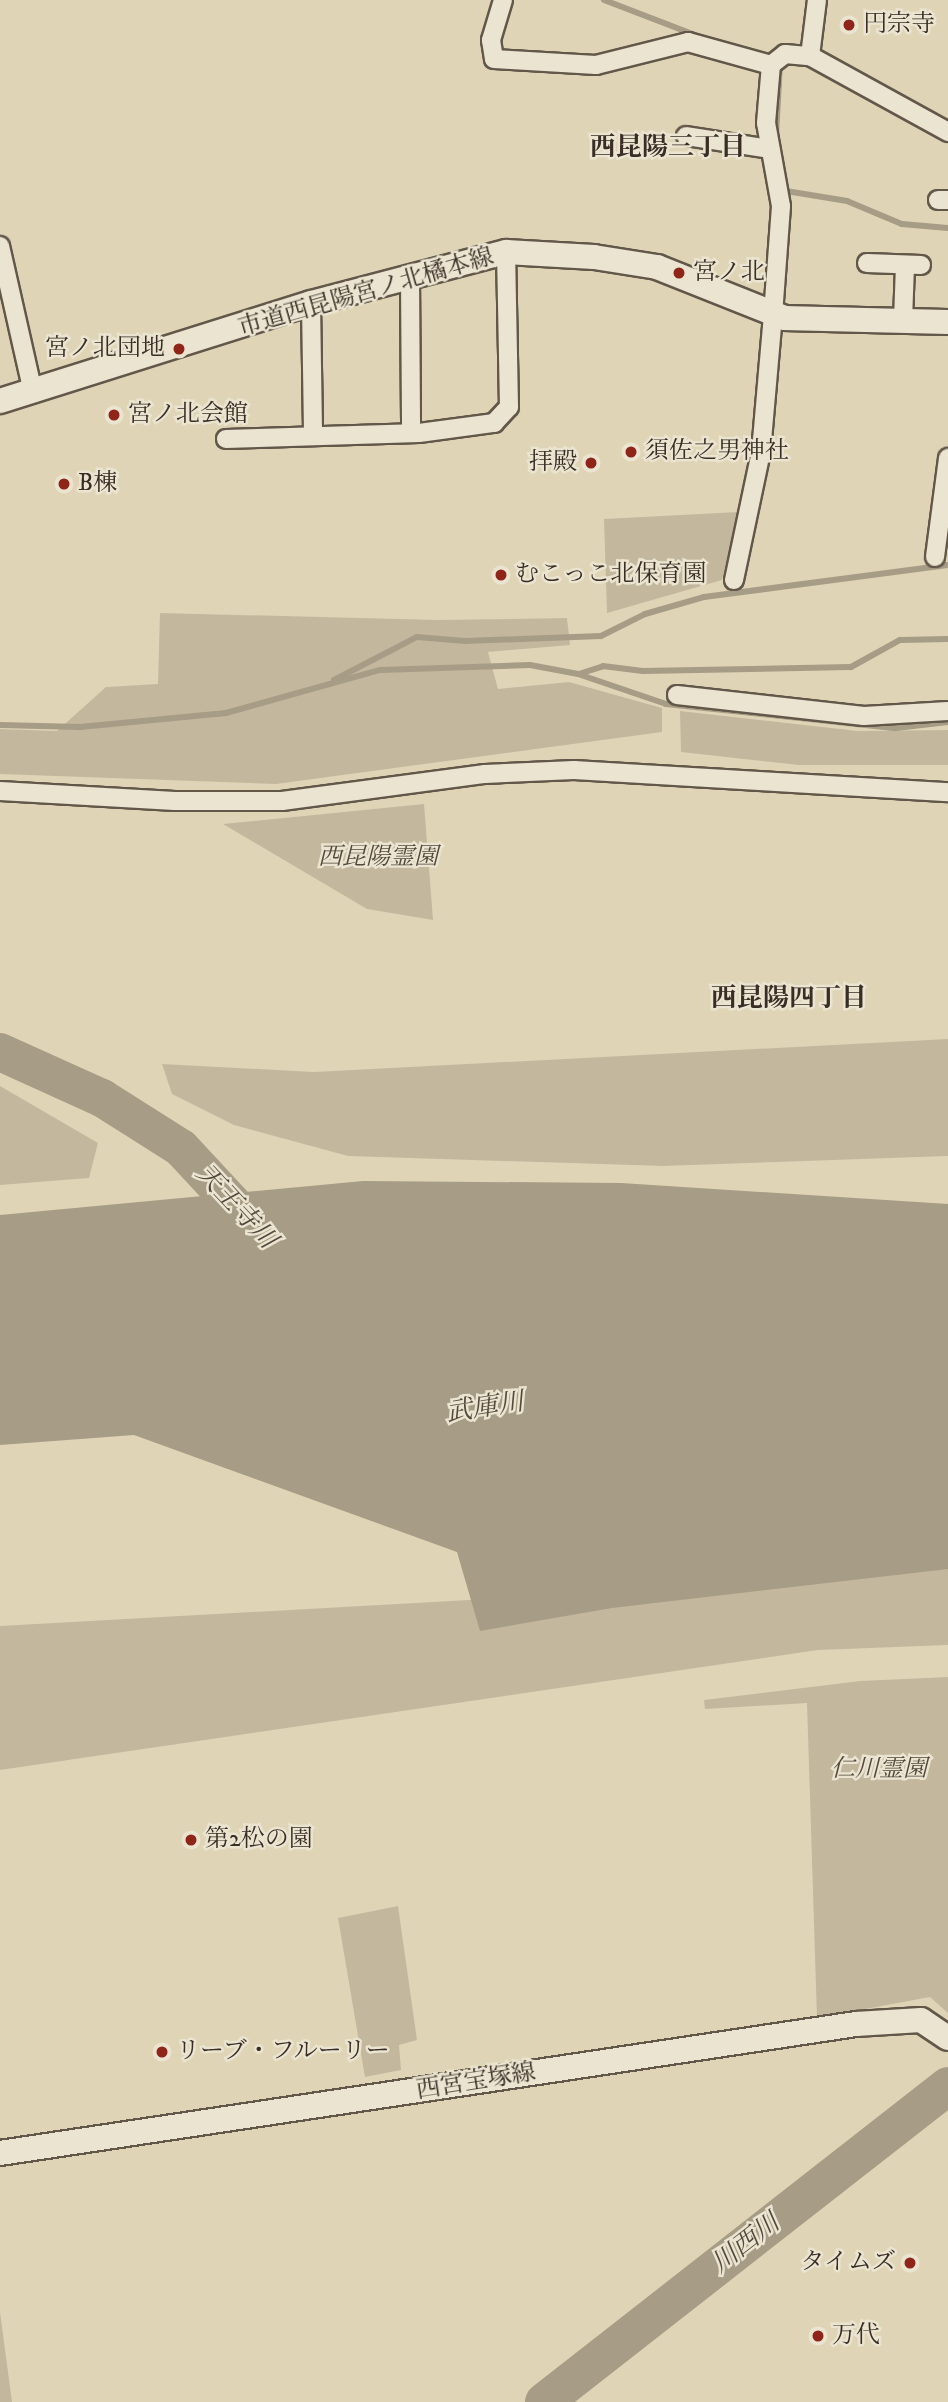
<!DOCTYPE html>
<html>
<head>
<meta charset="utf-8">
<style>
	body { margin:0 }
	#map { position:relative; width:948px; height:2402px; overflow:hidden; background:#dfd5b6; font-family:"IM FELL DW Pica","Noto Serif JP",serif }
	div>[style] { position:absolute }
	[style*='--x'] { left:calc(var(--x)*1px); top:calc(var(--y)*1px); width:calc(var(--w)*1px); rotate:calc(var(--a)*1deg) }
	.green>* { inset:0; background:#c3b89e }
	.water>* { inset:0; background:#a79c85 }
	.stream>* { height:6px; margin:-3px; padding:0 3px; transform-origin:3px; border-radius:3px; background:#a79c85 }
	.river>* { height:38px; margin:-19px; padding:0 19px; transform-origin:19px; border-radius:19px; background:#a79c85 }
	.roads { filter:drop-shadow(2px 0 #63574a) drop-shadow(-2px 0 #63574a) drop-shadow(0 2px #63574a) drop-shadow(0 -2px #63574a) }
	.street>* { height:18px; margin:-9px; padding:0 9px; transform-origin:9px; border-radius:9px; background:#eae4d0 }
	.secondary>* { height:24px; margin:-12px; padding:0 12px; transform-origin:12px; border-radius:12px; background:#eae4d0 }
	.dots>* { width:19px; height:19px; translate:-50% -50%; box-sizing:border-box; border:4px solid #eae4d0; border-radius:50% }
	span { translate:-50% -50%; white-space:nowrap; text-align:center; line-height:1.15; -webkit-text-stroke:5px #eae4d0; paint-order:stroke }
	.poi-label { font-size:24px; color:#3a2d26 }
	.left { translate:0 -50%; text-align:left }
	.right { translate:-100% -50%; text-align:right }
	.street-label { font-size:24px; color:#3a2d26 }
	.park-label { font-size:24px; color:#55493e; font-style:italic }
	.neighbourhood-label { font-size:26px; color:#3a2d26; font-weight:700 }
	.water-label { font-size:26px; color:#55493e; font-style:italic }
</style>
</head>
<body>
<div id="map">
	<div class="green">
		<i style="clip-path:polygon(738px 512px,722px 580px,607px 613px,604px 519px)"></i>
		<i style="clip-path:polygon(160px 613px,438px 620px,567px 618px,570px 645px,488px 652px,498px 689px,569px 682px,662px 708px,662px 732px,276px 784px,0 774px,0 729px,57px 731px,106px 687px,158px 684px)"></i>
		<i style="clip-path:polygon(680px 711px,858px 731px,948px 730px,948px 765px,799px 765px,681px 752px)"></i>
		<i style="clip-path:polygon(424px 804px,433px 920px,367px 909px,223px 824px)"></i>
		<i style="clip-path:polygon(948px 1039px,948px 1156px,663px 1166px,348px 1156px,234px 1125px,172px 1094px,162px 1064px,314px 1072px)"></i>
		<i style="clip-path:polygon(0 1086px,98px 1143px,89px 1178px,0 1185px)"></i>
		<i style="clip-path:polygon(948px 1539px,948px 1645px,818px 1650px,0 1770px,0 1626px,487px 1599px)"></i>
		<i style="clip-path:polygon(948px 1677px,948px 2013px,930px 1997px,817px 2018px,807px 1703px,705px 1709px,704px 1700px,860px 1681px)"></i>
		<i style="clip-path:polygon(398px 1906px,417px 2040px,399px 2045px,401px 2070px,365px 2077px,338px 1918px)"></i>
		<i style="clip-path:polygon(0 2312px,12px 2402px,0 2402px)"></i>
	</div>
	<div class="water">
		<i style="clip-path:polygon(363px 1181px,621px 1183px,948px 1204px,948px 1569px,612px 1608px,480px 1631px,457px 1552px,134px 1435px,0 1445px,0 1215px)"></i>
	</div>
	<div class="stream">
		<i style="--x:604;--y:0;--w:106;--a:21"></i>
		<i style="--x:776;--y:135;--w:71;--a:-86.8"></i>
		<i style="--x:784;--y:186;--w:5;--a:68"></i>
		<i style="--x:786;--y:191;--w:62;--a:9.3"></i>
		<i style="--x:847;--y:201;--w:60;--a:22.7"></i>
		<i style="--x:902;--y:224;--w:46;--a:5"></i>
		<i style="--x:579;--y:674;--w:25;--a:-18"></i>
		<i style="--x:603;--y:666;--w:40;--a:7.1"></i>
		<i style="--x:643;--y:671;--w:208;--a:-1.1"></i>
		<i style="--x:851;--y:667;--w:56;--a:-28.9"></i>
		<i style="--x:900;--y:640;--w:48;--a:-1.2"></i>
		<i style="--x:334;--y:680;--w:93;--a:-27.4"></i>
		<i style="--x:417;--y:637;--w:48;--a:4.8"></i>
		<i style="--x:465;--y:641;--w:136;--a:-2.1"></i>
		<i style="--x:601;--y:636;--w:49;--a:-26.6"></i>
		<i style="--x:645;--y:614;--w:61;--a:-16.1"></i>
		<i style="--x:704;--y:597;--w:246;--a:-7.5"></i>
		<i style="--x:0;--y:725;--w:80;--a:1.4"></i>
		<i style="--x:80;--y:727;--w:147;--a:-5.5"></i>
		<i style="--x:226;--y:713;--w:160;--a:-15.6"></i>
		<i style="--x:380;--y:670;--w:150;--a:-1.9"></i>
		<i style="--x:530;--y:665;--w:49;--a:10.6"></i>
		<i style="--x:578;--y:674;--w:93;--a:18.8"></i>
		<i style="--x:666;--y:704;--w:231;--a:6"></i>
		<i style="--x:896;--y:728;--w:52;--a:-6.6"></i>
	</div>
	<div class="river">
		<i style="--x:0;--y:1052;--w:112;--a:24.3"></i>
		<i style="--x:102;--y:1098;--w:93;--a:32.3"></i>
		<i style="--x:181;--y:1148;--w:116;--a:47.1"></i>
		<i style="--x:544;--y:2402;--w:513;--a:-38.03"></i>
	</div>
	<div class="roads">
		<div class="street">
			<i style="--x:503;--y:0;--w:42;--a:106.7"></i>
			<i style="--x:491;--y:40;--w:19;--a:81"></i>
			<i style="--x:494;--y:59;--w:102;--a:3.4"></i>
			<i style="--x:596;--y:65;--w:95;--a:-14"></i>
			<i style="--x:688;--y:42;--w:86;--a:15.5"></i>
			<i style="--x:810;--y:56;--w:56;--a:-82.9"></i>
			<i style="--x:686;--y:136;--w:85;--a:8.8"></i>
			<i style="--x:938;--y:200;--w:10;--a:0"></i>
			<i style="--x:0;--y:246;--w:151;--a:77.3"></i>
			<i style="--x:867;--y:263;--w:54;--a:2.1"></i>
			<i style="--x:410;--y:277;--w:156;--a:89.6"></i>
			<i style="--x:311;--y:303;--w:133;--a:89.1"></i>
			<i style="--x:903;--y:320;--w:55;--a:-87.9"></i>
			<i style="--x:226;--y:439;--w:193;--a:-1.8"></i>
			<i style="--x:419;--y:433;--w:76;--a:-7.6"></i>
			<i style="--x:494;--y:423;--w:22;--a:-47"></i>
			<i style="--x:509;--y:407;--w:155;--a:-91.1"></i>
			<i style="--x:935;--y:557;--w:100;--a:-82.5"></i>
			<i style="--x:734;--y:580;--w:131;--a:-78.1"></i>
			<i style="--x:761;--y:452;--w:138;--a:-85"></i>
			<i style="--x:773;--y:315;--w:109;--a:-85.8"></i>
			<i style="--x:781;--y:206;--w:84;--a:-100.2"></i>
			<i style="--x:766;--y:123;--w:58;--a:-85.1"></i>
			<i style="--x:771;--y:65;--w:18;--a:-38"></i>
			<i style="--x:785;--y:54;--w:25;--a:5"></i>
			<i style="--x:810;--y:56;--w:158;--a:28.8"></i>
			<i style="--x:677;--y:695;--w:188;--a:6.4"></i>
			<i style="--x:864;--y:716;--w:84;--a:-3.4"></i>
			<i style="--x:0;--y:791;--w:175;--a:3.3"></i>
			<i style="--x:175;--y:801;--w:107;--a:0"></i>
			<i style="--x:282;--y:801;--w:205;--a:-7.6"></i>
			<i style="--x:485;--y:774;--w:89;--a:-2.6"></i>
			<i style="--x:574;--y:770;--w:375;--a:3.4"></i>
		</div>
		<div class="secondary">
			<i style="--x:0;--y:401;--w:326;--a:-17.5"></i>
			<i style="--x:311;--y:303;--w:202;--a:-14.7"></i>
			<i style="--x:506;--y:252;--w:88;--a:3.3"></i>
			<i style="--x:594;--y:257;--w:64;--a:9"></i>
			<i style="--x:657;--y:267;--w:138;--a:21.7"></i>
			<i style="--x:785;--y:318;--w:163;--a:1.4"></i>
			<i style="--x:0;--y:2153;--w:866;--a:-8.57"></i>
			<i style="--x:856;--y:2024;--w:65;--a:-3.5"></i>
			<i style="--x:921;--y:2020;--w:32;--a:34"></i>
		</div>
	</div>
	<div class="dots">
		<i style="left:849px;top:25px;background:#8f2418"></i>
		<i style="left:679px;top:273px;background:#8f2418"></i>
		<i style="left:179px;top:349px;background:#8f2418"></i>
		<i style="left:114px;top:415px;background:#8f2418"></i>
		<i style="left:631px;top:452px;background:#8f2418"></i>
		<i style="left:591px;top:463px;background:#8f2418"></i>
		<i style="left:64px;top:484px;background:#8f2418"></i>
		<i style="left:501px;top:575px;background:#8f2418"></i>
		<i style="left:191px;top:1840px;background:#8f2418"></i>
		<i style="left:162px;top:2052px;background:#8f2418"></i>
		<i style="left:910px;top:2263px;background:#8f2418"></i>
		<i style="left:818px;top:2336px;background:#8f2418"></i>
	</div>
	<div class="poi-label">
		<span class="left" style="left:863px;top:25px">円宗寺</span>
		<span class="left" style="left:693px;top:273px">宮ノ北</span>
		<span class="right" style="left:165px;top:349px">宮ノ北団地</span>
		<span class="left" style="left:128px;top:415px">宮ノ北会館</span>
		<span class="left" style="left:645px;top:452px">須佐之男神社</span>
		<span class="right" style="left:577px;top:463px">拝殿</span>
		<span class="left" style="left:78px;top:484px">B棟</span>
		<span class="left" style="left:515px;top:575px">むこっこ北保育園</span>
		<span class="left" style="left:205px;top:1840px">第2松の園</span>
		<span class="left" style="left:176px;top:2052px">リーブ・フルーリー</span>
		<span class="right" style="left:896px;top:2263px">タイムズ</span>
		<span class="left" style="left:832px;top:2336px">万代</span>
	</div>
	<div class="street-label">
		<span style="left:366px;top:293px;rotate:-16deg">市道西昆陽宮ノ北橘本線</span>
		<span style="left:476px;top:2082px;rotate:-9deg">西宮宝塚線</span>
	</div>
	<div class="park-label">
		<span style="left:378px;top:858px">西昆陽霊園</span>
		<span style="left:879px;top:1770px">仁川霊園</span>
	</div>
	<div class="neighbourhood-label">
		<span style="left:668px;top:148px">西昆陽三丁目</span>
		<span style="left:789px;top:999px">西昆陽四丁目</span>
	</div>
	<div class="water-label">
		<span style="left:236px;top:1207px;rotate:47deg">天王寺川</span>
		<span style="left:485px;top:1408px;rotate:-9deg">武庫川</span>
		<span style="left:746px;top:2244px;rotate:-38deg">川西川</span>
	</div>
</div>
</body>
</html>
